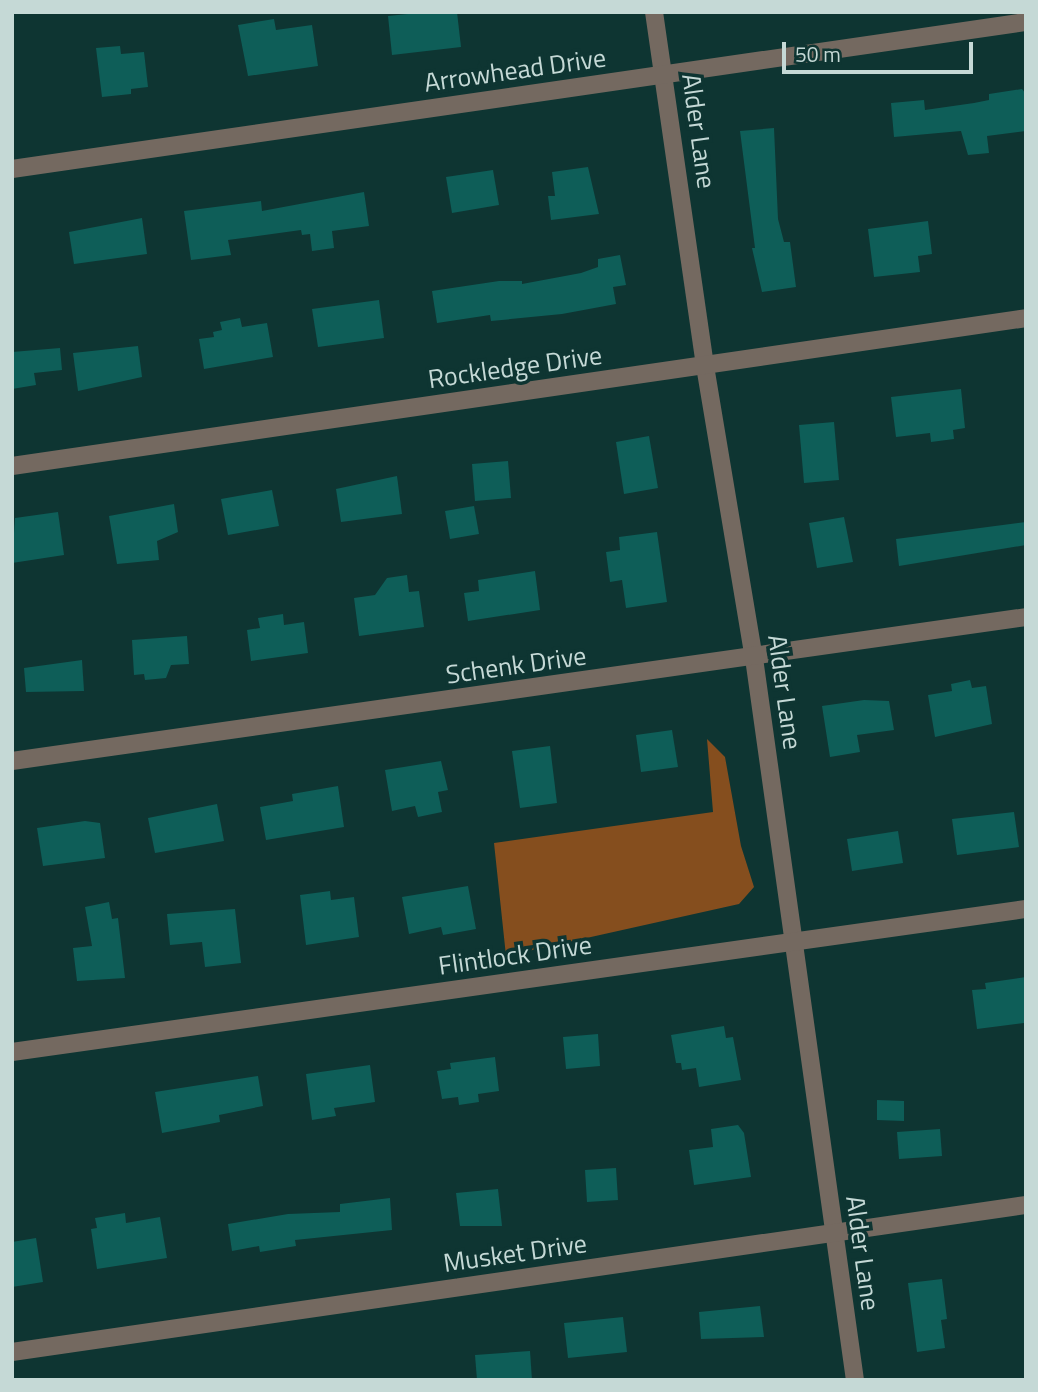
<!DOCTYPE html>
<html>
<head>
<meta charset="utf-8">
<style>
	body { margin:0 }
	#map { position:relative; width:1038px; height:1392px; overflow:hidden; background:#0e3532; font-family:"Titillium Web",sans-serif }
	div>[style] { position:absolute }
	[style*='--x'] { left:calc(var(--x)*1px); top:calc(var(--y)*1px); width:calc(var(--w)*1px); rotate:calc(var(--a)*1deg) }
	.forest>* { inset:0; background:#854e1e }
	.building>* { inset:0; background:#0e5e58 }
	.minor>* { height:18px; margin:-9px; padding:0 9px; transform-origin:9px; border-radius:9px; background:#746960 }
	span { translate:-50% -50%; white-space:nowrap; text-align:center; line-height:1.15; -webkit-text-stroke:7px #0e3532; paint-order:stroke }
	.street-label { font-size:26px; color:#c5d9d6 }
	.frame { position:absolute; inset:0; border:14px solid #c5d9d6; pointer-events:none }
	.scale { position:absolute; left:782px; top:42px; width:191px; height:32px; box-sizing:border-box; border:4px solid #c5d9d6; border-top:0; padding-left:9px; font-size:21px; line-height:24px; white-space:nowrap; color:#c5d9d6; -webkit-text-stroke:5px #0e3532; paint-order:stroke }
</style>
</head>
<body>
<div id="map">
	<div class="forest">
		<i style="clip-path:polygon(707px 739px,725px 757px,741px 846px,754px 887px,739px 904px,506px 956px,494px 843px,713px 812px)"></i>
	</div>
	<div class="building">
		<i style="clip-path:polygon(427px 12px,457px 12px,461px 47px,392px 55px,388px 16px)"></i>
		<i style="clip-path:polygon(274px 19px,276px 30px,312px 25px,318px 66px,248px 76px,238px 25px)"></i>
		<i style="clip-path:polygon(120px 46px,121px 54px,144px 52px,148px 87px,131px 89px,131px 94px,102px 97px,96px 48px)"></i>
		<i style="clip-path:polygon(1022px 89px,1026px 94px,1026px 131px,987px 136px,989px 153px,968px 155px,961px 131px,894px 137px,891px 103px,924px 100px,925px 110px,974px 103px,989px 100px,989px 94px)"></i>
		<i style="clip-path:polygon(774px 128px,778px 219px,784px 242px,790px 242px,796px 287px,762px 292px,752px 248px,755px 248px,740px 131px)"></i>
		<i style="clip-path:polygon(588px 167px,599px 214px,551px 220px,548px 196px,555px 196px,552px 172px)"></i>
		<i style="clip-path:polygon(493px 170px,499px 205px,452px 213px,446px 177px)"></i>
		<i style="clip-path:polygon(364px 192px,369px 226px,332px 231px,334px 248px,312px 251px,310px 234px,302px 235px,301px 230px,228px 240px,231px 255px,191px 260px,184px 211px,261px 201px,262px 211px)"></i>
		<i style="clip-path:polygon(142px 218px,147px 254px,74px 264px,69px 232px)"></i>
		<i style="clip-path:polygon(928px 221px,932px 254px,918px 256px,920px 272px,874px 277px,868px 229px)"></i>
		<i style="clip-path:polygon(620px 255px,626px 285px,613px 287px,616px 304px,562px 314px,491px 321px,490px 315px,437px 323px,432px 291px,499px 281px,522px 281px,522px 284px,581px 273px,598px 267px,598px 259px)"></i>
		<i style="clip-path:polygon(379px 300px,384px 338px,318px 347px,312px 309px)"></i>
		<i style="clip-path:polygon(240px 318px,242px 327px,267px 323px,273px 357px,204px 369px,199px 339px,214px 337px,213px 332px,222px 330px,220px 322px)"></i>
		<i style="clip-path:polygon(138px 346px,142px 377px,78px 391px,73px 353px)"></i>
		<i style="clip-path:polygon(60px 348px,62px 370px,34px 373px,36px 385px,12px 389px,12px 352px)"></i>
		<i style="clip-path:polygon(961px 389px,965px 428px,953px 430px,954px 439px,931px 442px,930px 433px,896px 437px,891px 397px)"></i>
		<i style="clip-path:polygon(834px 422px,839px 480px,804px 483px,799px 425px)"></i>
		<i style="clip-path:polygon(649px 436px,658px 488px,624px 494px,616px 442px)"></i>
		<i style="clip-path:polygon(508px 461px,511px 498px,475px 501px,472px 464px)"></i>
		<i style="clip-path:polygon(397px 476px,402px 514px,341px 522px,336px 489px)"></i>
		<i style="clip-path:polygon(272px 490px,279px 526px,228px 535px,221px 499px)"></i>
		<i style="clip-path:polygon(174px 504px,178px 532px,157px 541px,159px 560px,117px 564px,109px 516px)"></i>
		<i style="clip-path:polygon(474px 506px,479px 534px,450px 539px,445px 511px)"></i>
		<i style="clip-path:polygon(58px 512px,64px 555px,12px 563px,15px 518px)"></i>
		<i style="clip-path:polygon(844px 517px,853px 562px,817px 568px,809px 523px)"></i>
		<i style="clip-path:polygon(1026px 522px,1026px 545px,899px 566px,896px 539px)"></i>
		<i style="clip-path:polygon(657px 532px,667px 602px,626px 608px,622px 580px,610px 582px,606px 552px,620px 550px,619px 537px)"></i>
		<i style="clip-path:polygon(535px 571px,540px 610px,468px 621px,464px 593px,479px 591px,478px 580px)"></i>
		<i style="clip-path:polygon(407px 575px,409px 592px,419px 591px,424px 627px,359px 636px,354px 598px,375px 595px,387px 578px)"></i>
		<i style="clip-path:polygon(283px 614px,284px 625px,304px 622px,308px 653px,251px 661px,247px 630px,260px 628px,258px 618px)"></i>
		<i style="clip-path:polygon(187px 636px,189px 664px,171px 665px,166px 678px,145px 680px,144px 674px,134px 675px,132px 640px)"></i>
		<i style="clip-path:polygon(82px 660px,84px 691px,26px 692px,24px 668px)"></i>
		<i style="clip-path:polygon(970px 680px,972px 688px,986px 686px,992px 724px,935px 737px,928px 695px,952px 691px,951px 684px)"></i>
		<i style="clip-path:polygon(864px 700px,889px 701px,894px 730px,857px 735px,860px 752px,830px 757px,822px 706px)"></i>
		<i style="clip-path:polygon(672px 730px,678px 767px,641px 772px,636px 735px)"></i>
		<i style="clip-path:polygon(550px 746px,557px 803px,520px 808px,512px 751px)"></i>
		<i style="clip-path:polygon(441px 761px,448px 790px,438px 792px,442px 812px,418px 817px,415px 806px,392px 811px,385px 770px)"></i>
		<i style="clip-path:polygon(338px 786px,344px 827px,266px 840px,260px 807px,293px 801px,292px 794px)"></i>
		<i style="clip-path:polygon(217px 804px,224px 841px,155px 853px,148px 818px)"></i>
		<i style="clip-path:polygon(1014px 812px,1019px 847px,957px 855px,952px 819px)"></i>
		<i style="clip-path:polygon(85px 821px,100px 823px,105px 858px,43px 866px,37px 828px)"></i>
		<i style="clip-path:polygon(898px 831px,903px 863px,852px 871px,847px 839px)"></i>
		<i style="clip-path:polygon(468px 886px,476px 929px,443px 935px,441px 927px,409px 934px,402px 897px)"></i>
		<i style="clip-path:polygon(330px 891px,331px 900px,354px 897px,359px 937px,306px 945px,300px 895px)"></i>
		<i style="clip-path:polygon(109px 902px,112px 919px,118px 918px,125px 978px,77px 981px,73px 948px,92px 946px,85px 907px)"></i>
		<i style="clip-path:polygon(235px 909px,241px 963px,205px 967px,202px 942px,170px 945px,167px 914px)"></i>
		<i style="clip-path:polygon(1026px 977px,1024px 1023px,977px 1029px,972px 990px,986px 989px,985px 983px)"></i>
		<i style="clip-path:polygon(724px 1026px,726px 1038px,733px 1037px,741px 1080px,699px 1087px,696px 1068px,682px 1070px,681px 1063px,676px 1063px,671px 1035px)"></i>
		<i style="clip-path:polygon(598px 1034px,600px 1066px,566px 1069px,563px 1037px)"></i>
		<i style="clip-path:polygon(495px 1057px,499px 1091px,478px 1094px,479px 1102px,459px 1105px,458px 1097px,442px 1099px,437px 1071px,451px 1069px,450px 1063px)"></i>
		<i style="clip-path:polygon(370px 1065px,375px 1102px,334px 1108px,336px 1116px,312px 1120px,306px 1074px)"></i>
		<i style="clip-path:polygon(258px 1076px,263px 1106px,219px 1115px,220px 1122px,162px 1133px,155px 1092px)"></i>
		<i style="clip-path:polygon(877px 1100px,904px 1101px,904px 1121px,877px 1120px)"></i>
		<i style="clip-path:polygon(738px 1125px,744px 1133px,751px 1177px,694px 1185px,689px 1150px,713px 1147px,711px 1129px)"></i>
		<i style="clip-path:polygon(940px 1129px,942px 1156px,899px 1159px,897px 1132px)"></i>
		<i style="clip-path:polygon(616px 1168px,618px 1200px,587px 1202px,585px 1170px)"></i>
		<i style="clip-path:polygon(498px 1189px,502px 1226px,460px 1226px,456px 1193px)"></i>
		<i style="clip-path:polygon(390px 1198px,392px 1230px,295px 1240px,296px 1246px,260px 1252px,259px 1246px,232px 1251px,228px 1224px,288px 1214px,340px 1212px,340px 1204px)"></i>
		<i style="clip-path:polygon(125px 1213px,126px 1223px,160px 1217px,167px 1258px,97px 1269px,91px 1229px,97px 1228px,95px 1218px)"></i>
		<i style="clip-path:polygon(36px 1238px,43px 1282px,12px 1287px,12px 1242px)"></i>
		<i style="clip-path:polygon(942px 1279px,947px 1319px,941px 1320px,945px 1348px,917px 1352px,908px 1283px)"></i>
		<i style="clip-path:polygon(760px 1306px,764px 1337px,701px 1339px,699px 1312px)"></i>
		<i style="clip-path:polygon(623px 1317px,627px 1352px,568px 1358px,564px 1323px)"></i>
		<i style="clip-path:polygon(530px 1351px,532px 1380px,477px 1380px,475px 1355px)"></i>
	</div>
	<div class="minor">
		<i style="--x:654;--y:12;--w:358;--a:81.8"></i>
		<i style="--x:705;--y:366;--w:296;--a:80.5"></i>
		<i style="--x:754;--y:658;--w:729;--a:82.04"></i>
		<i style="--x:12;--y:169;--w:1025;--a:-8.25"></i>
		<i style="--x:12;--y:466;--w:1025;--a:-8.3"></i>
		<i style="--x:12;--y:761;--w:1024;--a:-8.08"></i>
		<i style="--x:12;--y:1052;--w:1024;--a:-8.03"></i>
		<i style="--x:12;--y:1352;--w:1025;--a:-8.25"></i>
	</div>
	<div class="street-label">
		<span style="left:515px;top:70px;rotate:-8deg">Arrowhead Drive</span>
		<span style="left:699px;top:131px;rotate:82deg">Alder Lane</span>
		<span style="left:515px;top:367px;rotate:-8deg">Rockledge Drive</span>
		<span style="left:516px;top:665px;rotate:-8deg">Schenk Drive</span>
		<span style="left:785px;top:692px;rotate:82deg">Alder Lane</span>
		<span style="left:515px;top:955px;rotate:-8deg">Flintlock Drive</span>
		<span style="left:515px;top:1253px;rotate:-8deg">Musket Drive</span>
		<span style="left:863px;top:1253px;rotate:82deg">Alder Lane</span>
	</div>
	<div class="frame"></div>
	<div class="scale">50 m</div>
</div>
</body>
</html>
